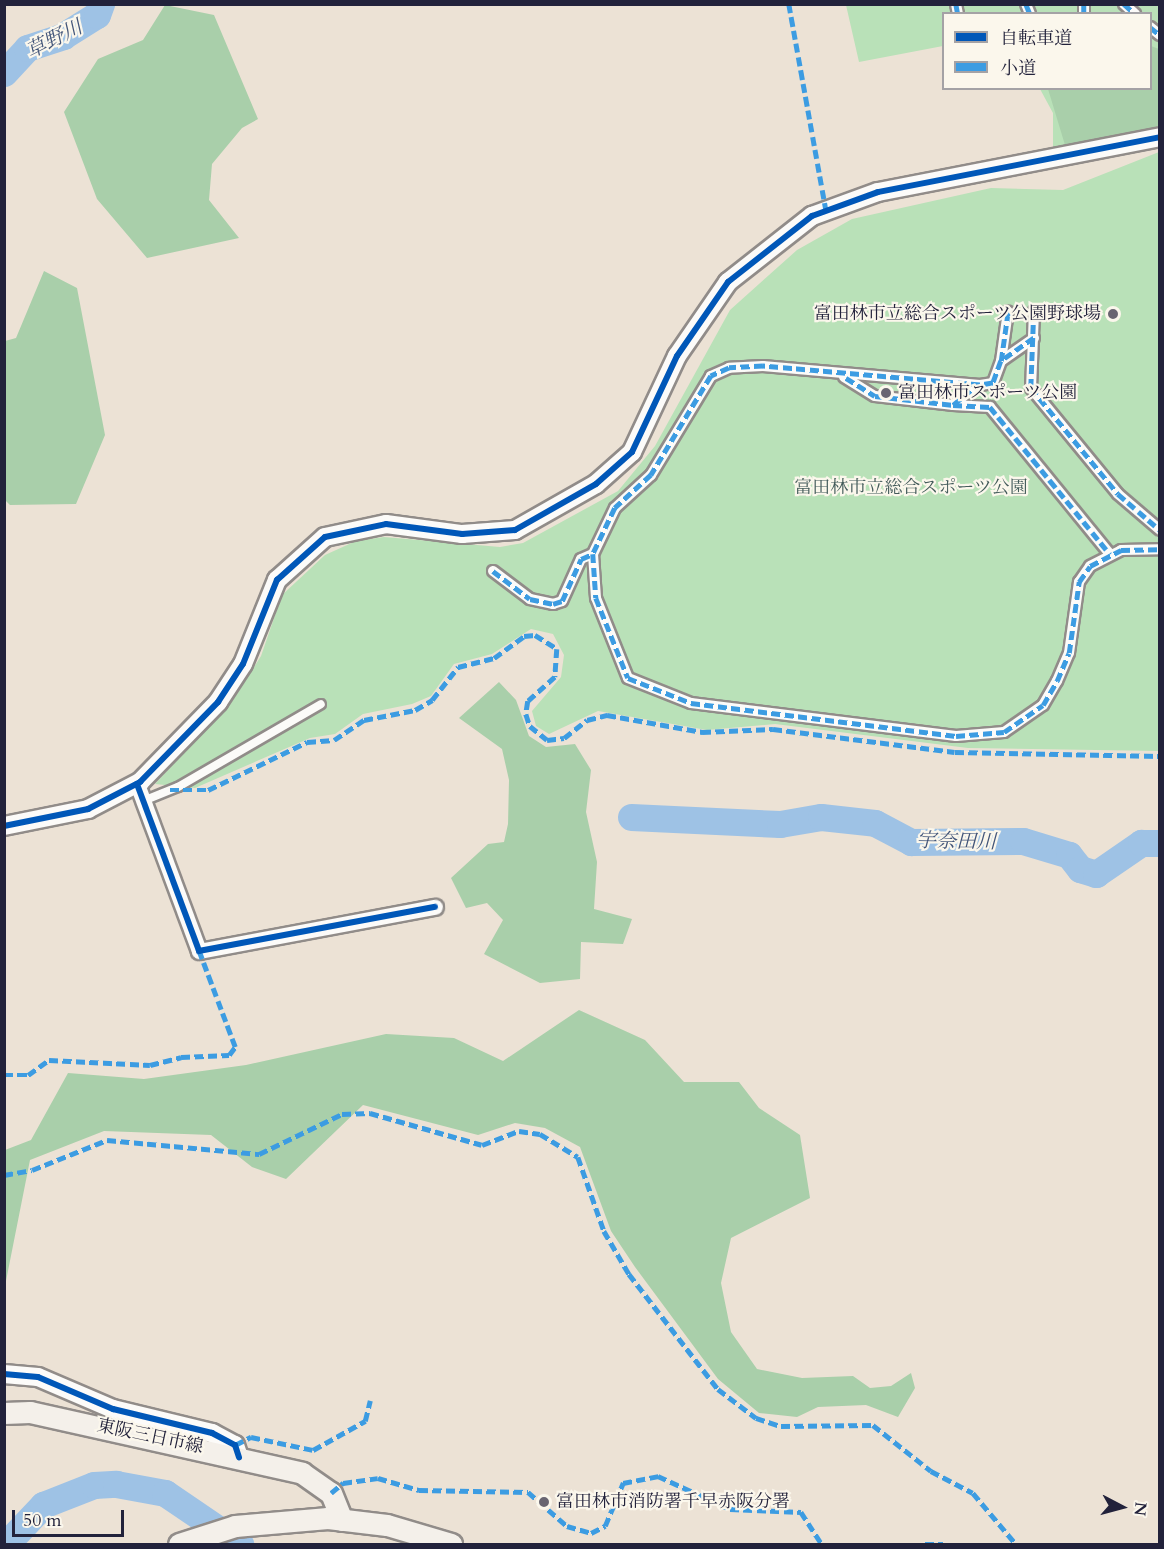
<!DOCTYPE html>
<html>
<head>
<meta charset="utf-8">
<style>
	body { margin:0 }
	#map { position:relative; width:1164px; height:1549px; overflow:hidden; background:#ece2d5; font-family:Cardo,"Noto Serif JP",serif }
	div>[style] { position:absolute }
	[style*='--x'] { left:calc(var(--x)*1px); top:calc(var(--y)*1px); width:calc(var(--w)*1px); rotate:calc(var(--a)*1deg) }
	.green>* { inset:0; background:#b9e1b8 }
	.forest>* { inset:0; background:#a9cfaa }
	.river>* { height:27px; margin:-13.5px; padding:0 13.5px; transform-origin:13.5px; border-radius:13.5px; background:#9ec2e5 }
	.roads { filter:drop-shadow(2px 0 #918c89) drop-shadow(-2px 0 #918c89) drop-shadow(0 2px #918c89) drop-shadow(0 -2px #918c89) }
	.service>* { height:8px; margin:-4px; padding:0 4px; transform-origin:4px; border-radius:4px; background:#fcfbf9 }
	.pedestrian>* { height:10px; margin:-5px; padding:0 5px; transform-origin:5px; border-radius:5px; background:#fcfbf9 }
	.minor>* { height:15px; margin:-7.5px; padding:0 7.5px; transform-origin:7.5px; border-radius:7.5px; background:#fcfbf9 }
	.tertiary>* { height:18px; margin:-9px; padding:0 9px; transform-origin:9px; border-radius:9px; background:#fcfbf9 }
	.secondary>* { height:21px; margin:-10.5px; padding:0 10.5px; transform-origin:10.5px; border-radius:10.5px; background:#f4f0ea }
	.quiet>* { height:4.5px; margin-top:-2.25px; transform-origin:0; background:repeating-linear-gradient(90deg,#3c9ce2 0 9px,transparent 0 13.5px) }
	.cycleway>* { height:6px; margin:-3px; padding:0 3px; transform-origin:3px; border-radius:3px; background:#0057b8 }
	.dots>* { width:16px; height:16px; translate:-50% -50%; box-sizing:border-box; border:3px solid #fbf7ec; border-radius:50% }
	span { translate:-50% -50%; white-space:nowrap; text-align:center; line-height:1.15; -webkit-text-stroke:4.5px #fbf7ec; paint-order:stroke }
	.poi-label { font-size:18px; color:#22223b }
	.right { translate:-100% -50%; text-align:right }
	.left { translate:0 -50%; text-align:left }
	.park-label { font-size:18px; color:#435b5a }
	.street-label { font-size:18px; color:#22223b }
	.water-label { font-size:20px; color:#425579; font-style:italic }
	.frame { position:absolute; inset:0; border:6px solid #22223b; pointer-events:none }
	.legend { position:absolute; left:942px; top:12px; width:210px; height:78px; box-sizing:border-box; background:#fbf7ec; border:2px solid #a4a2a5; margin:0; padding:8px 10px; list-style:none; font-size:18px; color:#22223b }
	.legend li { display:flex; align-items:center; gap:12px; height:30px }
	.legend b { width:30px; border:2px solid #a4a2a5 }
	.north { position:absolute; left:1092px; top:1477px; width:60px; height:60px; -webkit-text-stroke:4px #fbf7ec; paint-order:stroke; rotate:96deg; font-size:16px; font-weight:700; line-height:24px; text-align:center; color:#22223b }
	.north::after { content:''; display:block; margin:auto; width:21px; height:27px; background:#22223b; clip-path:polygon(50% 0,100% 100%,50% 72%,0 100%) }
	.scale { position:absolute; left:12px; top:1510px; width:112px; height:27px; box-sizing:border-box; border:3px solid #22223b; border-top:0; padding-left:8px; font-size:18px; line-height:21px; white-space:nowrap; color:#22223b; -webkit-text-stroke:4px #fbf7ec; paint-order:stroke }
</style>
</head>
<body>
<div id="map">
	<div class="green">
		<i style="clip-path:polygon(846px 5px,1159px 5px,1159px 131px,1053px 151px,1053px 113px,1040px 89px,1150px 88px,1150px 14px,944px 14px,943px 46px,859px 62px)"></i>
		<i style="clip-path:polygon(1159px 152px,1159px 751px,968px 748px,775px 724px,707px 730px,598px 711px,549px 734px,536px 726px,532px 711px,561px 677px,564px 655px,553px 634px,531px 629px,492px 654px,454px 664px,431px 696px,412px 704px,363px 714px,335px 734px,310px 738px,195px 788px,155px 784px,233px 700px,261px 656px,282px 595px,325px 555px,356px 541px,384px 537px,500px 547px,523px 543px,618px 491px,655px 446px,730px 310px,797px 250px,852px 219px,991px 188px,1063px 190px)"></i>
	</div>
	<div class="forest">
		<i style="clip-path:polygon(165px 5px,214px 15px,258px 119px,242px 128px,212px 164px,209px 200px,239px 238px,147px 258px,97px 199px,64px 112px,98px 59px,143px 40px)"></i>
		<i style="clip-path:polygon(1151px 46px,1159px 49px,1159px 126px,1065px 145px,1048px 89px,1150px 88px)"></i>
		<i style="clip-path:polygon(44px 271px,77px 288px,105px 435px,76px 504px,10px 505px,4px 499px,5px 341px,16px 338px)"></i>
		<i style="clip-path:polygon(499px 682px,516px 700px,529px 736px,546px 747px,575px 744px,591px 770px,586px 812px,597px 862px,594px 909px,632px 919px,623px 944px,581px 942px,580px 979px,540px 983px,484px 954px,503px 920px,487px 903px,466px 908px,451px 878px,488px 844px,504px 842px,508px 824px,509px 780px,502px 749px,459px 718px)"></i>
		<i style="clip-path:polygon(579px 1010px,645px 1040px,684px 1082px,739px 1082px,759px 1108px,800px 1135px,810px 1198px,731px 1238px,721px 1283px,731px 1332px,757px 1369px,802px 1378px,853px 1376px,870px 1388px,891px 1386px,911px 1373px,915px 1388px,898px 1417px,866px 1405px,818px 1407px,797px 1417px,759px 1413px,718px 1379px,635px 1267px,611px 1231px,580px 1147px,545px 1128px,515px 1123px,478px 1135px,363px 1105px,286px 1179px,252px 1167px,211px 1135px,104px 1131px,30px 1160px,5px 1286px,5px 1150px,31px 1140px,68px 1073px,144px 1079px,246px 1065px,386px 1034px,454px 1038px,503px 1061px)"></i>
	</div>
	<div class="river">
		<i style="--x:4;--y:73;--w:34;--a:-47"></i>
		<i style="--x:27;--y:48;--w:38;--a:-18"></i>
		<i style="--x:63;--y:36;--w:40;--a:-32"></i>
		<i style="--x:97;--y:15;--w:12;--a:-70"></i>
		<i style="--x:631;--y:817;--w:149;--a:2.7"></i>
		<i style="--x:780;--y:824;--w:42;--a:-9.7"></i>
		<i style="--x:821;--y:817;--w:54;--a:6.3"></i>
		<i style="--x:875;--y:823;--w:41;--a:27.8"></i>
		<i style="--x:911;--y:842;--w:112;--a:-0.5"></i>
		<i style="--x:1023;--y:841;--w:48;--a:16.9"></i>
		<i style="--x:1069;--y:855;--w:18;--a:52"></i>
		<i style="--x:1080;--y:869;--w:17;--a:17"></i>
		<i style="--x:1096;--y:874;--w:55;--a:-34.6"></i>
		<i style="--x:1141;--y:843;--w:19;--a:0"></i>
		<i style="--x:6;--y:1544;--w:54;--a:-46.5"></i>
		<i style="--x:43;--y:1505;--w:55;--a:-21.4"></i>
		<i style="--x:94;--y:1485;--w:22;--a:-3"></i>
		<i style="--x:116;--y:1484;--w:50;--a:10.4"></i>
		<i style="--x:165;--y:1493;--w:91;--a:34.2"></i>
	</div>
	<div class="roads">
		<div class="service">
			<i style="--x:143;--y:801;--w:38;--a:-22"></i>
			<i style="--x:178;--y:787;--w:165;--a:-30.1"></i>
		</div>
		<div class="pedestrian">
			<i style="--x:956;--y:4;--w:10;--a:79"></i>
			<i style="--x:1026;--y:4;--w:11;--a:68"></i>
			<i style="--x:1084;--y:4;--w:10;--a:90"></i>
			<i style="--x:1124;--y:4;--w:15;--a:42"></i>
			<i style="--x:1150;--y:27;--w:13;--a:39"></i>
			<i style="--x:1034;--y:311;--w:77;--a:92.2"></i>
			<i style="--x:1031;--y:388;--w:137;--a:50.6"></i>
			<i style="--x:1118;--y:494;--w:55;--a:40.6"></i>
			<i style="--x:1034;--y:338;--w:40;--a:145.1"></i>
			<i style="--x:1001;--y:361;--w:23;--a:110"></i>
			<i style="--x:993;--y:383;--w:13;--a:171"></i>
			<i style="--x:980;--y:385;--w:218;--a:-175"></i>
			<i style="--x:763;--y:366;--w:34;--a:177"></i>
			<i style="--x:729;--y:368;--w:20;--a:156"></i>
			<i style="--x:711;--y:376;--w:116;--a:121.2"></i>
			<i style="--x:651;--y:475;--w:49;--a:137.5"></i>
			<i style="--x:615;--y:508;--w:51;--a:115.6"></i>
			<i style="--x:593;--y:554;--w:44;--a:86.1"></i>
			<i style="--x:596;--y:598;--w:86;--a:68.2"></i>
			<i style="--x:628;--y:678;--w:68;--a:21.6"></i>
			<i style="--x:691;--y:703;--w:267;--a:7.1"></i>
			<i style="--x:956;--y:736;--w:48;--a:-4.8"></i>
			<i style="--x:1004;--y:732;--w:47;--a:-34.7"></i>
			<i style="--x:1043;--y:705;--w:28;--a:-60"></i>
			<i style="--x:1057;--y:681;--w:30;--a:-67"></i>
			<i style="--x:1069;--y:653;--w:72;--a:-82"></i>
			<i style="--x:1079;--y:582;--w:19;--a:-55"></i>
			<i style="--x:1090;--y:566;--w:35;--a:-27"></i>
			<i style="--x:1121;--y:550;--w:39;--a:-1"></i>
			<i style="--x:1001;--y:361;--w:50;--a:-82"></i>
			<i style="--x:844;--y:377;--w:36;--a:32"></i>
			<i style="--x:875;--y:396;--w:79;--a:6.6"></i>
			<i style="--x:953;--y:405;--w:31;--a:-40"></i>
			<i style="--x:953;--y:405;--w:37;--a:3"></i>
			<i style="--x:990;--y:407;--w:190;--a:50.8"></i>
			<i style="--x:493;--y:571;--w:46;--a:37.1"></i>
			<i style="--x:530;--y:599;--w:24;--a:12"></i>
			<i style="--x:553;--y:604;--w:9;--a:-18"></i>
			<i style="--x:562;--y:601;--w:46;--a:-65.7"></i>
			<i style="--x:581;--y:559;--w:13;--a:-23"></i>
		</div>
		<div class="minor">
			<i style="--x:137;--y:784;--w:178;--a:69.6"></i>
			<i style="--x:199;--y:951;--w:240;--a:-10.6"></i>
		</div>
		<div class="tertiary">
			<i style="--x:4;--y:826;--w:86;--a:-11.4"></i>
			<i style="--x:88;--y:809;--w:59;--a:-27.4"></i>
			<i style="--x:140;--y:782;--w:112;--a:-45.7"></i>
			<i style="--x:218;--y:702;--w:45;--a:-56.7"></i>
			<i style="--x:243;--y:664;--w:91;--a:-68"></i>
			<i style="--x:277;--y:580;--w:64;--a:-41.9"></i>
			<i style="--x:325;--y:537;--w:62;--a:-12"></i>
			<i style="--x:386;--y:524;--w:77;--a:7.5"></i>
			<i style="--x:462;--y:534;--w:53;--a:-4.3"></i>
			<i style="--x:515;--y:530;--w:93;--a:-29.6"></i>
			<i style="--x:596;--y:484;--w:48;--a:-41.6"></i>
			<i style="--x:632;--y:452;--w:106;--a:-64.9"></i>
			<i style="--x:677;--y:356;--w:90;--a:-55.4"></i>
			<i style="--x:728;--y:282;--w:107;--a:-38.2"></i>
			<i style="--x:812;--y:216;--w:70;--a:-20"></i>
			<i style="--x:878;--y:192;--w:287;--a:-11"></i>
			<i style="--x:4;--y:1374;--w:34;--a:5"></i>
			<i style="--x:38;--y:1377;--w:82;--a:23.1"></i>
			<i style="--x:113;--y:1409;--w:102;--a:13.6"></i>
			<i style="--x:212;--y:1433;--w:26;--a:28"></i>
			<i style="--x:235;--y:1445;--w:13;--a:72"></i>
		</div>
		<div class="secondary">
			<i style="--x:4;--y:1413;--w:26;--a:-2"></i>
			<i style="--x:30;--y:1412;--w:279;--a:12.6"></i>
			<i style="--x:302;--y:1473;--w:35;--a:35"></i>
			<i style="--x:331;--y:1493;--w:29;--a:68"></i>
			<i style="--x:179;--y:1544;--w:59;--a:-17.8"></i>
			<i style="--x:235;--y:1526;--w:93;--a:-4.9"></i>
			<i style="--x:328;--y:1518;--w:59;--a:6.8"></i>
			<i style="--x:387;--y:1525;--w:67;--a:16.5"></i>
		</div>
	</div>
	<div class="quiet">
		<i style="--x:789;--y:4;--w:208;--a:79.8"></i>
		<i style="--x:956;--y:4;--w:10;--a:79"></i>
		<i style="--x:1026;--y:4;--w:11;--a:68"></i>
		<i style="--x:1084;--y:4;--w:10;--a:90"></i>
		<i style="--x:1124;--y:4;--w:15;--a:42"></i>
		<i style="--x:1150;--y:27;--w:13;--a:39"></i>
		<i style="--x:1034;--y:311;--w:77;--a:92.2"></i>
		<i style="--x:1031;--y:388;--w:137;--a:50.6"></i>
		<i style="--x:1118;--y:494;--w:55;--a:40.6"></i>
		<i style="--x:1034;--y:338;--w:40;--a:145.1"></i>
		<i style="--x:1001;--y:361;--w:23;--a:110"></i>
		<i style="--x:993;--y:383;--w:13;--a:171"></i>
		<i style="--x:980;--y:385;--w:218;--a:-175"></i>
		<i style="--x:763;--y:366;--w:34;--a:177"></i>
		<i style="--x:729;--y:368;--w:20;--a:156"></i>
		<i style="--x:711;--y:376;--w:116;--a:121.2"></i>
		<i style="--x:651;--y:475;--w:49;--a:137.5"></i>
		<i style="--x:615;--y:508;--w:51;--a:115.6"></i>
		<i style="--x:593;--y:554;--w:44;--a:86.1"></i>
		<i style="--x:596;--y:598;--w:86;--a:68.2"></i>
		<i style="--x:628;--y:678;--w:68;--a:21.6"></i>
		<i style="--x:691;--y:703;--w:267;--a:7.1"></i>
		<i style="--x:956;--y:736;--w:48;--a:-4.8"></i>
		<i style="--x:1004;--y:732;--w:47;--a:-34.7"></i>
		<i style="--x:1043;--y:705;--w:28;--a:-60"></i>
		<i style="--x:1057;--y:681;--w:30;--a:-67"></i>
		<i style="--x:1069;--y:653;--w:72;--a:-82"></i>
		<i style="--x:1079;--y:582;--w:19;--a:-55"></i>
		<i style="--x:1090;--y:566;--w:35;--a:-27"></i>
		<i style="--x:1121;--y:550;--w:39;--a:-1"></i>
		<i style="--x:1001;--y:361;--w:50;--a:-82"></i>
		<i style="--x:846;--y:378;--w:34;--a:32"></i>
		<i style="--x:875;--y:396;--w:79;--a:6.6"></i>
		<i style="--x:953;--y:405;--w:31;--a:-40"></i>
		<i style="--x:953;--y:405;--w:37;--a:3"></i>
		<i style="--x:990;--y:407;--w:190;--a:50.8"></i>
		<i style="--x:493;--y:571;--w:46;--a:37.1"></i>
		<i style="--x:530;--y:599;--w:24;--a:12"></i>
		<i style="--x:553;--y:604;--w:9;--a:-18"></i>
		<i style="--x:562;--y:601;--w:46;--a:-65.7"></i>
		<i style="--x:581;--y:559;--w:13;--a:-23"></i>
		<i style="--x:170;--y:790;--w:38;--a:0"></i>
		<i style="--x:208;--y:790;--w:110;--a:-25.9"></i>
		<i style="--x:307;--y:742;--w:27;--a:-4"></i>
		<i style="--x:334;--y:740;--w:36;--a:-34"></i>
		<i style="--x:364;--y:720;--w:52;--a:-11.1"></i>
		<i style="--x:415;--y:710;--w:20;--a:-30"></i>
		<i style="--x:432;--y:700;--w:42;--a:-51.8"></i>
		<i style="--x:458;--y:667;--w:37;--a:-14"></i>
		<i style="--x:494;--y:658;--w:37;--a:-36"></i>
		<i style="--x:524;--y:636;--w:11;--a:-5"></i>
		<i style="--x:535;--y:635;--w:26;--a:32"></i>
		<i style="--x:557;--y:649;--w:28;--a:94"></i>
		<i style="--x:555;--y:677;--w:36;--a:138"></i>
		<i style="--x:528;--y:701;--w:13;--a:99"></i>
		<i style="--x:526;--y:714;--w:13;--a:72"></i>
		<i style="--x:530;--y:726;--w:22;--a:39"></i>
		<i style="--x:547;--y:740;--w:17;--a:-7"></i>
		<i style="--x:564;--y:738;--w:29;--a:-38"></i>
		<i style="--x:587;--y:720;--w:21;--a:-14"></i>
		<i style="--x:607;--y:715;--w:97;--a:10.1"></i>
		<i style="--x:702;--y:732;--w:71;--a:-2.4"></i>
		<i style="--x:773;--y:729;--w:183;--a:7.2"></i>
		<i style="--x:955;--y:752;--w:205;--a:1.1"></i>
		<i style="--x:4;--y:1075;--w:24;--a:0"></i>
		<i style="--x:28;--y:1075;--w:26;--a:-36"></i>
		<i style="--x:49;--y:1060;--w:101;--a:2.8"></i>
		<i style="--x:150;--y:1065;--w:32;--a:-14"></i>
		<i style="--x:181;--y:1057;--w:48;--a:-2.4"></i>
		<i style="--x:229;--y:1055;--w:10;--a:-53"></i>
		<i style="--x:235;--y:1047;--w:103;--a:-110.6"></i>
		<i style="--x:4;--y:1175;--w:28;--a:-10"></i>
		<i style="--x:32;--y:1170;--w:81;--a:-21.8"></i>
		<i style="--x:107;--y:1140;--w:153;--a:5.3"></i>
		<i style="--x:259;--y:1154;--w:92;--a:-25.7"></i>
		<i style="--x:342;--y:1114;--w:28;--a:-2"></i>
		<i style="--x:370;--y:1113;--w:116;--a:15.9"></i>
		<i style="--x:482;--y:1145;--w:40;--a:-21"></i>
		<i style="--x:519;--y:1131;--w:21;--a:8"></i>
		<i style="--x:540;--y:1134;--w:44;--a:31.2"></i>
		<i style="--x:578;--y:1157;--w:78;--a:70.6"></i>
		<i style="--x:604;--y:1231;--w:50;--a:59.8"></i>
		<i style="--x:629;--y:1274;--w:145;--a:52.3"></i>
		<i style="--x:718;--y:1389;--w:48;--a:37.3"></i>
		<i style="--x:756;--y:1418;--w:26;--a:18"></i>
		<i style="--x:781;--y:1426;--w:92;--a:-0.6"></i>
		<i style="--x:873;--y:1425;--w:74;--a:38.4"></i>
		<i style="--x:931;--y:1471;--w:47;--a:27.6"></i>
		<i style="--x:973;--y:1493;--w:67;--a:49.9"></i>
		<i style="--x:235;--y:1445;--w:18;--a:-27"></i>
		<i style="--x:251;--y:1437;--w:63;--a:11.8"></i>
		<i style="--x:313;--y:1450;--w:60;--a:-29.1"></i>
		<i style="--x:365;--y:1421;--w:21;--a:-76"></i>
		<i style="--x:331;--y:1493;--w:16;--a:-40"></i>
		<i style="--x:343;--y:1483;--w:35;--a:-8"></i>
		<i style="--x:378;--y:1478;--w:43;--a:16.3"></i>
		<i style="--x:419;--y:1490;--w:109;--a:1.1"></i>
		<i style="--x:528;--y:1492;--w:52;--a:41.1"></i>
		<i style="--x:567;--y:1526;--w:25;--a:16"></i>
		<i style="--x:591;--y:1533;--w:16;--a:-27"></i>
		<i style="--x:605;--y:1526;--w:47;--a:-67.3"></i>
		<i style="--x:623;--y:1483;--w:36;--a:-11"></i>
		<i style="--x:658;--y:1476;--w:79;--a:24.6"></i>
		<i style="--x:730;--y:1509;--w:71;--a:2.4"></i>
		<i style="--x:801;--y:1512;--w:38;--a:57"></i>
		<i style="--x:925;--y:1544;--w:18;--a:0"></i>
	</div>
	<div class="cycleway">
		<i style="--x:137;--y:784;--w:178;--a:69.6"></i>
		<i style="--x:199;--y:951;--w:240;--a:-10.6"></i>
		<i style="--x:4;--y:826;--w:86;--a:-11.4"></i>
		<i style="--x:88;--y:809;--w:59;--a:-27.4"></i>
		<i style="--x:140;--y:782;--w:112;--a:-45.7"></i>
		<i style="--x:218;--y:702;--w:45;--a:-56.7"></i>
		<i style="--x:243;--y:664;--w:91;--a:-68"></i>
		<i style="--x:277;--y:580;--w:64;--a:-41.9"></i>
		<i style="--x:325;--y:537;--w:62;--a:-12"></i>
		<i style="--x:386;--y:524;--w:77;--a:7.5"></i>
		<i style="--x:462;--y:534;--w:53;--a:-4.3"></i>
		<i style="--x:515;--y:530;--w:93;--a:-29.6"></i>
		<i style="--x:596;--y:484;--w:48;--a:-41.6"></i>
		<i style="--x:632;--y:452;--w:106;--a:-64.9"></i>
		<i style="--x:677;--y:356;--w:90;--a:-55.4"></i>
		<i style="--x:728;--y:282;--w:107;--a:-38.2"></i>
		<i style="--x:812;--y:216;--w:70;--a:-20"></i>
		<i style="--x:878;--y:192;--w:287;--a:-11"></i>
		<i style="--x:4;--y:1374;--w:34;--a:5"></i>
		<i style="--x:38;--y:1377;--w:82;--a:23.1"></i>
		<i style="--x:113;--y:1409;--w:102;--a:13.6"></i>
		<i style="--x:212;--y:1433;--w:26;--a:28"></i>
		<i style="--x:235;--y:1445;--w:13;--a:72"></i>
	</div>
	<div class="dots">
		<i style="left:1113px;top:314px;background:#696571"></i>
		<i style="left:886px;top:393px;background:#696571"></i>
		<i style="left:544px;top:1502px;background:#696571"></i>
	</div>
	<div class="poi-label">
		<span class="right" style="left:1101px;top:314px">富田林市立総合スポーツ公園野球場</span>
		<span class="left" style="left:898px;top:393px">富田林市スポーツ公園</span>
		<span class="left" style="left:556px;top:1502px">富田林市消防署千早赤阪分署</span>
	</div>
	<div class="park-label">
		<span style="left:911px;top:488px">富田林市立総合スポーツ公園</span>
	</div>
	<div class="street-label">
		<span style="left:150px;top:1437px;rotate:12deg">東阪三日市線</span>
	</div>
	<div class="water-label">
		<span style="left:54px;top:39px;rotate:-27deg">草野川</span>
		<span style="left:956px;top:841px;rotate:1deg">宇奈田川</span>
	</div>
	<div class="frame"></div>
	<ul class="legend">
	<li><b style="height:8px;background:#0057b8"></b>自転車道</li>
	<li><b style="height:8px;background:#3c9ce2"></b>小道</li>
	</ul>
	<div class="north">N</div>
	<div class="scale">50 m</div>
</div>
</body>
</html>
